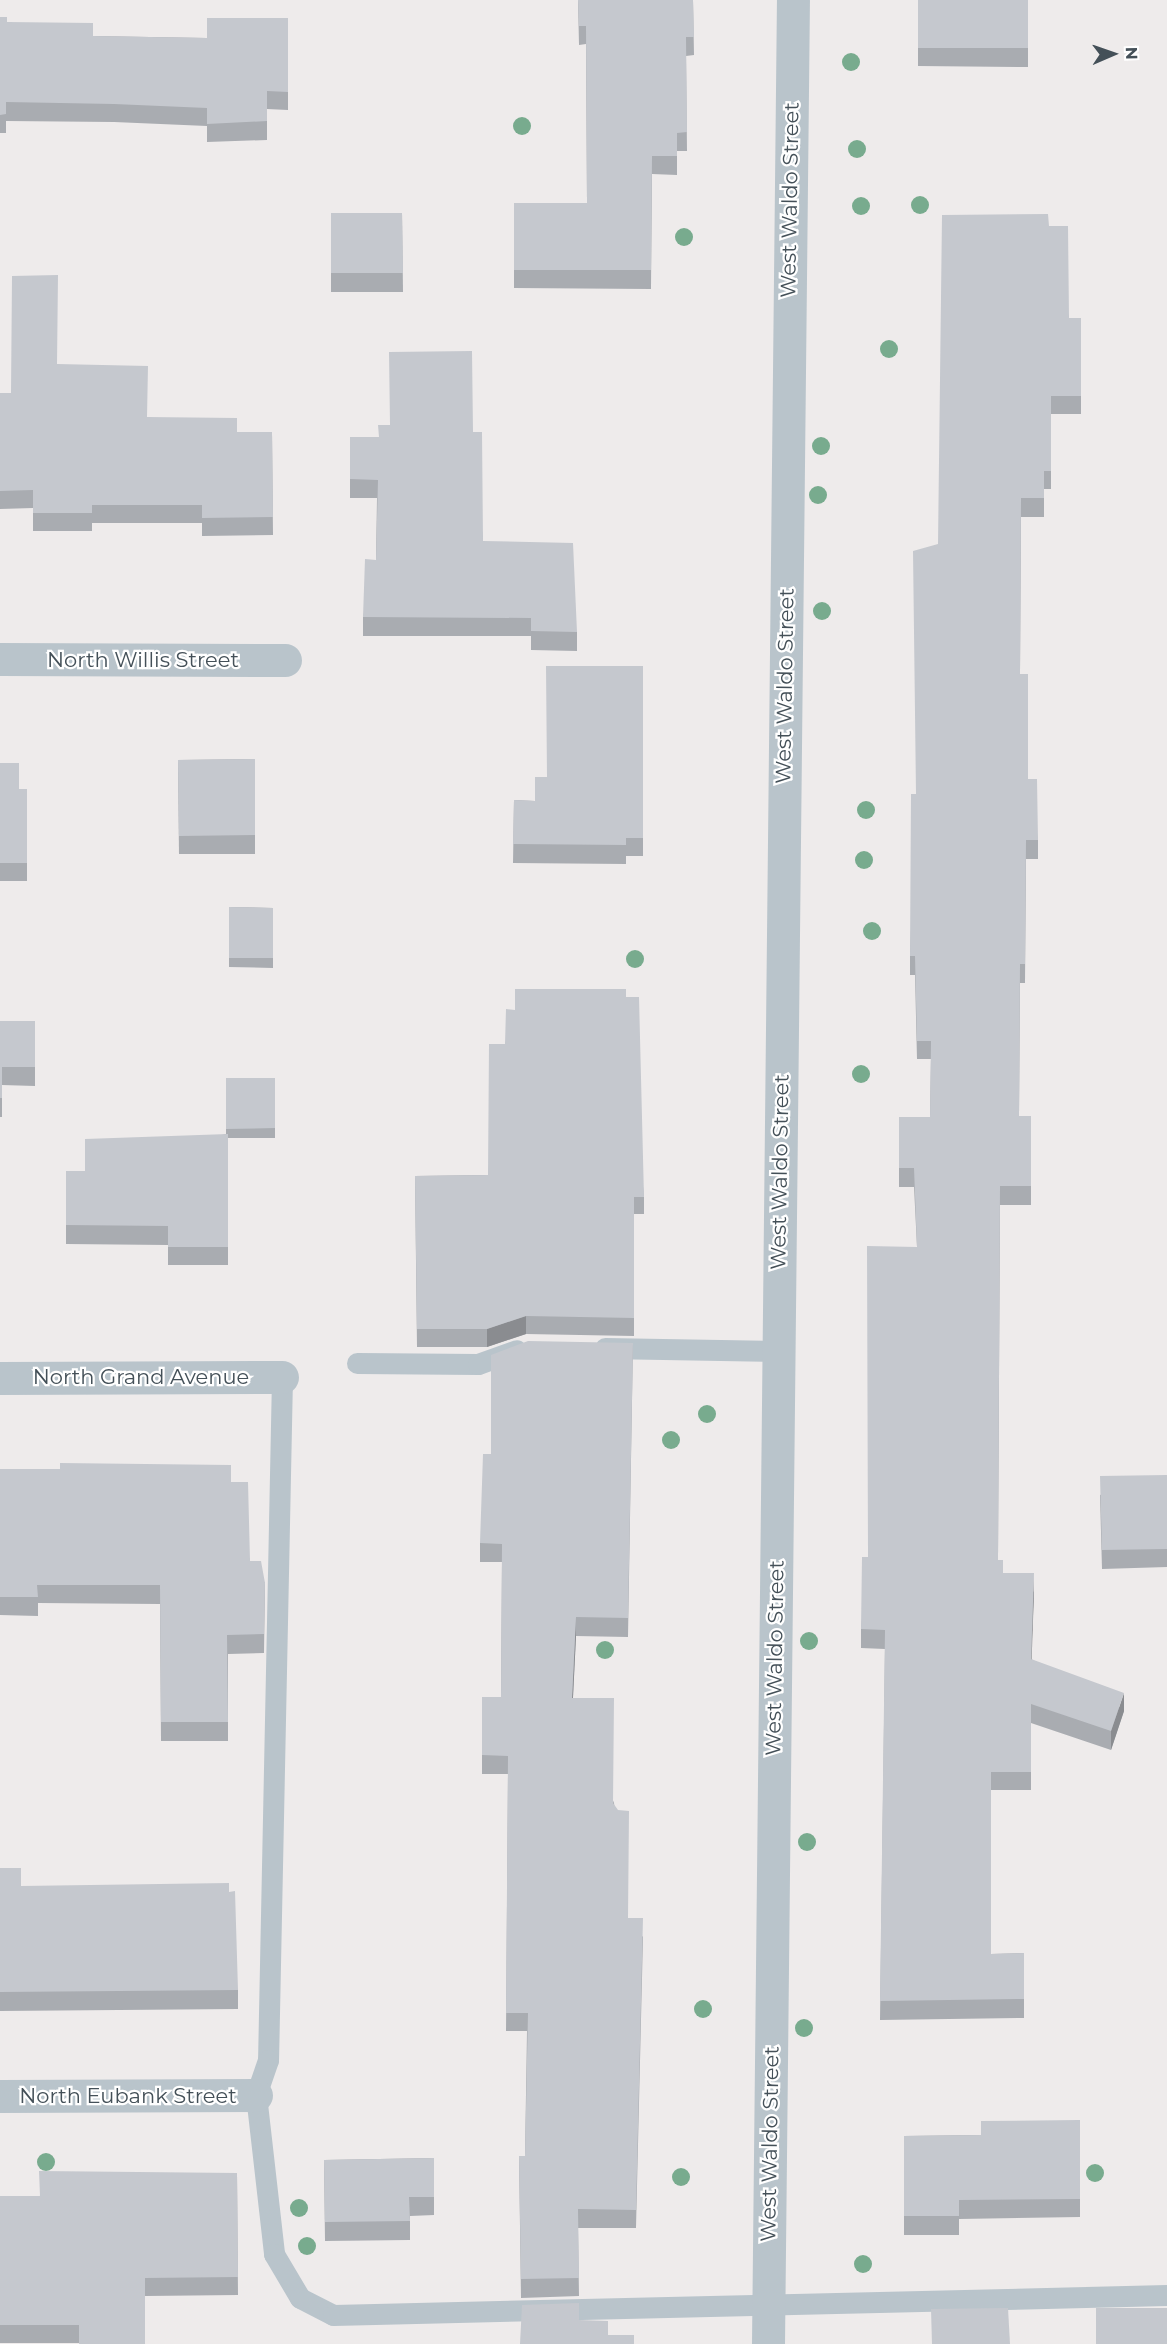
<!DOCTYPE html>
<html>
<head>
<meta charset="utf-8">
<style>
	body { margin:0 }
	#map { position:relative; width:1167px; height:2344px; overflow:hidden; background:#eeebeb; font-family:Montserrat,sans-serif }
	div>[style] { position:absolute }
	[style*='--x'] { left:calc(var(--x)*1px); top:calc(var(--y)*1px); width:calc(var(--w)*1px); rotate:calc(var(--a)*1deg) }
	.service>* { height:21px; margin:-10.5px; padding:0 10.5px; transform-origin:10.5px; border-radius:10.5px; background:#b9c4cb }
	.minor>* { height:33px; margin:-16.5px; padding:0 16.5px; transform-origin:16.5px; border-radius:16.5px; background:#b9c4cb }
	.trees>* { width:18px; height:18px; margin:-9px; border-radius:50%; background:#78ab8e }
	.wall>* { inset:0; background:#a9acb1 }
	.shaded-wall>* { inset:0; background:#8a8c90 }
	.building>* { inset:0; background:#c5c8ce }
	span { translate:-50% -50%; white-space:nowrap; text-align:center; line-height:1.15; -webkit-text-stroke:4.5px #fff; paint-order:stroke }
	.street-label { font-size:21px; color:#445058 }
	.north { position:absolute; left:1083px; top:24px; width:60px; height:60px; -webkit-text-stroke:4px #fff; paint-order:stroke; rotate:88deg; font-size:16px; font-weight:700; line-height:24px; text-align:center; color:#445058 }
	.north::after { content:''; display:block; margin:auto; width:21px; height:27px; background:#445058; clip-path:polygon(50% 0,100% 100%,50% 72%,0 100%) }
</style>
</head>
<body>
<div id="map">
	<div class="service">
		<i style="--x:605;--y:1348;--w:173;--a:1"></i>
		<i style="--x:357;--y:1363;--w:121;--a:0.5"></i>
		<i style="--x:478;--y:1364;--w:41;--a:-19.7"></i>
		<i style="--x:282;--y:1377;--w:683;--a:91.17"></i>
		<i style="--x:268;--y:2060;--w:37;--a:109"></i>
		<i style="--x:256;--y:2095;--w:160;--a:83.5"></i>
		<i style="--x:274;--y:2254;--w:51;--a:59.4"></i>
		<i style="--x:300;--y:2298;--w:37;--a:27"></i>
		<i style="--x:333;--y:2315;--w:834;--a:-1.37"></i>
	</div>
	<div class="minor">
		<i style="--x:0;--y:659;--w:285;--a:0.2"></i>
		<i style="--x:0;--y:1378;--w:282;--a:-0.2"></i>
		<i style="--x:0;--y:2096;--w:256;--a:-0.2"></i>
		<i style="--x:768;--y:2344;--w:2344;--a:-89.39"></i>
	</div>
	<div class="trees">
		<i style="left:851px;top:62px"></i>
		<i style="left:522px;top:126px"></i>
		<i style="left:857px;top:149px"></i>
		<i style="left:920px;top:205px"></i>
		<i style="left:861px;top:206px"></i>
		<i style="left:684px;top:237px"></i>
		<i style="left:889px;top:349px"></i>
		<i style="left:821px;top:446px"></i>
		<i style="left:818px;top:495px"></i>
		<i style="left:822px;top:611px"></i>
		<i style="left:866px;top:810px"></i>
		<i style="left:864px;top:860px"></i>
		<i style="left:872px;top:931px"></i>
		<i style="left:635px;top:959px"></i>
		<i style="left:861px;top:1074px"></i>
		<i style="left:707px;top:1414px"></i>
		<i style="left:671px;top:1440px"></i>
		<i style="left:809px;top:1641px"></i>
		<i style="left:605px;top:1650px"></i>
		<i style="left:807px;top:1842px"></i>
		<i style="left:703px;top:2009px"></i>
		<i style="left:804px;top:2028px"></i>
		<i style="left:46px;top:2162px"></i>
		<i style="left:1095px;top:2173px"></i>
		<i style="left:681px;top:2177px"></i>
		<i style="left:299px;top:2208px"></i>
		<i style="left:307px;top:2246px"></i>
		<i style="left:863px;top:2264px"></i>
	</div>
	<div class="wall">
		<i style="clip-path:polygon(578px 0,693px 0,694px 55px,686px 56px,687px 151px,677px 151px,677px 175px,652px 174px,651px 289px,514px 288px,514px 203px,587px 203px,586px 44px,579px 45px)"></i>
		<i style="clip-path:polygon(918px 0,1028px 0,1028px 67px,918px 66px)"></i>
		<i style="clip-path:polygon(0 17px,7px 22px,93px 36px,207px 38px,288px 18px,288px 110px,267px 109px,267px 140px,207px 142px,207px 126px,114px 122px,6px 121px,6px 133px,0 133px)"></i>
		<i style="clip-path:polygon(331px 213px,402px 213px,403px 292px,331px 292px)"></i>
		<i style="clip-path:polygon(1049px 226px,1069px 318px,1081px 396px,1081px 414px,1051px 414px,1051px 489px,1044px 489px,1044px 517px,1021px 517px,1020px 674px,1028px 779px,1038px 840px,1038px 859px,1026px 859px,1025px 983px,1020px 983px,1019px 1116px,1031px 1116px,1031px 1205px,1000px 1205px,998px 1560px,1003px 1573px,1034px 1592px,1031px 1659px,1124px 1711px,1111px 1750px,1031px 1723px,1031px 1790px,991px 1790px,991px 1954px,1024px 1953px,1024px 2018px,880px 2020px,885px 1649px,861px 1648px,861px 1629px,868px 1557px,917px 1247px,914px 1187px,899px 1187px,899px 1117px,930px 1117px,931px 1059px,917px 1059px,915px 975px,910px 975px,910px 956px,916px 794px,938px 544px)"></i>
		<i style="clip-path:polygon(57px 364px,147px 417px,237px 432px,272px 432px,273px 535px,202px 536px,202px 523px,92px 523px,92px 531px,33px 531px,33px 508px,0 509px,0 393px,11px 393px)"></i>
		<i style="clip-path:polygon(473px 432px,483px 541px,577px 632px,577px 651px,531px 650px,531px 636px,363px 636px,363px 617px,376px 560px,377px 498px,350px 498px,350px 437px,378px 437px)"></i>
		<i style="clip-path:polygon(643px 666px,643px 856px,626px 856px,626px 864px,513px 863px,514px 800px,535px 801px,547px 777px)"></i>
		<i style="clip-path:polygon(255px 759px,255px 854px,179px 854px,178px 760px)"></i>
		<i style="clip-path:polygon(0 763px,19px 789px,27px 789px,27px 881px,0 881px)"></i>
		<i style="clip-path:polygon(229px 907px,273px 908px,273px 968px,229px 967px)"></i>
		<i style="clip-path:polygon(626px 997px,644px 1197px,644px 1214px,634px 1214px,634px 1336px,526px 1334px,487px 1347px,417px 1347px,415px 1176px,488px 1175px,505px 1044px,515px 1010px)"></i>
		<i style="clip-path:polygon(0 1021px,35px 1021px,35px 1086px,2px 1085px,2px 1117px,0 1117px)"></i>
		<i style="clip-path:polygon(226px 1078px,275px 1078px,275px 1138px,228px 1138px,228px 1265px,168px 1265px,168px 1245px,66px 1244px,66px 1171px,85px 1171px,226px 1134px)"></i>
		<i style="clip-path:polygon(633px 1343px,628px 1637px,576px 1636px,573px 1698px,614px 1803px,628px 1918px,643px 1937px,636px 2228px,578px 2228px,579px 2296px,521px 2298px,519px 2156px,525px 2156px,527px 2031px,506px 2031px,508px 1774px,482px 1774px,482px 1697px,501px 1697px,502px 1562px,480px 1562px,480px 1543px)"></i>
		<i style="clip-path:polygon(0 1469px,231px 1482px,250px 1561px,265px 1583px,264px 1653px,228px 1654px,228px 1741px,161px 1741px,160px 1604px,38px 1603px,38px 1616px,0 1615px)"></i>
		<i style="clip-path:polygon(1167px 1475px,1167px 1567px,1102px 1569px,1100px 1495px)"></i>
		<i style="clip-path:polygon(0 1868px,21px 1886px,238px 1990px,238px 2009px,0 2011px)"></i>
		<i style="clip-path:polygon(1080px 2120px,1080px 2217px,959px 2219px,959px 2235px,904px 2235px,904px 2136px,981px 2135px)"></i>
		<i style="clip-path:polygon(434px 2158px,434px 2215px,410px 2216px,410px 2240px,325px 2241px,324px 2160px)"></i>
		<i style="clip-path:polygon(237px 2173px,238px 2295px,145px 2296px,79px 2343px,0 2343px,0 2196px,39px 2196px)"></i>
	</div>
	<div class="shaded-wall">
		<i style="clip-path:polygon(526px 1316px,526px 1334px,487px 1347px,487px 1329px)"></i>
		<i style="clip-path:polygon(1034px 1573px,1034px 1592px,1031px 1677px,1031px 1659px)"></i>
		<i style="clip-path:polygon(576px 1617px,576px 1636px,572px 1716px,572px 1698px)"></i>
		<i style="clip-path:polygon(1124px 1693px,1124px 1711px,1111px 1750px,1111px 1731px)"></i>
	</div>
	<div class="building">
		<i style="clip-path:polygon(578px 0,693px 0,694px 37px,686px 37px,687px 132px,677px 133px,677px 156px,652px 156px,651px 270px,514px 270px,514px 203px,587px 203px,586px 26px,579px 26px)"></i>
		<i style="clip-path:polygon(918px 0,1028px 0,1028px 48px,918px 48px)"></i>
		<i style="clip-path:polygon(0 17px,7px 17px,7px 22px,93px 23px,93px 36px,207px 38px,207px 18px,288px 18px,288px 92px,267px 91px,267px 121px,207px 124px,207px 108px,114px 104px,6px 102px,6px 114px,0 115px)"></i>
		<i style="clip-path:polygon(331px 213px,402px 213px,403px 273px,331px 273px)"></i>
		<i style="clip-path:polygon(1048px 214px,1049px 226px,1068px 226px,1069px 318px,1081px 318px,1081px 396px,1051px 396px,1051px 471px,1044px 471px,1044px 498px,1021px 498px,1020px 674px,1028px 674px,1028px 779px,1037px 779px,1038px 840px,1026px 840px,1025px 964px,1020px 964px,1019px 1116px,1031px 1116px,1031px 1186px,1000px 1186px,998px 1560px,1003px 1560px,1003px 1573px,1034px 1573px,1031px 1659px,1124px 1693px,1111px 1731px,1031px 1704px,1031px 1772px,991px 1772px,991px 1954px,1024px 1953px,1024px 1999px,880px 2001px,885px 1630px,861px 1629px,862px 1557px,868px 1557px,867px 1246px,917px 1247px,914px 1168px,899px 1168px,899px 1117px,930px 1117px,931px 1041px,917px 1041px,915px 956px,910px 956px,911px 794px,916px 794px,913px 551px,938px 544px,942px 215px)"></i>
		<i style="clip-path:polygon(58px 275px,57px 364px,148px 366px,147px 417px,237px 418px,237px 432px,272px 432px,273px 517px,202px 518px,202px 505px,92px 505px,92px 513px,33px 513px,33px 490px,0 491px,0 393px,11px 393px,12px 276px)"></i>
		<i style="clip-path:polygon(472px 351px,473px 432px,482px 432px,483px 541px,573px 543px,577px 632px,531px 631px,531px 618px,363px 617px,365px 559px,376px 560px,378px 480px,350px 479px,350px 437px,379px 437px,378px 425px,390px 425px,389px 352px)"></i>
		<i style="clip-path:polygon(546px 666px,643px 666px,643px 838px,626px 838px,626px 845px,513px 844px,514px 800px,535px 801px,535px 777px,547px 777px)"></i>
		<i style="clip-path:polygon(255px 759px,255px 835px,179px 836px,178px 760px)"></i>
		<i style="clip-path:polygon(0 763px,19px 763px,19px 789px,27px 789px,27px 863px,0 863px)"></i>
		<i style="clip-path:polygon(229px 907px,273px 908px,273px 958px,229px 958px)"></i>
		<i style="clip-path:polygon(515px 989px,626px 989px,626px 997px,639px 997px,644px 1197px,634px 1197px,634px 1318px,526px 1316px,487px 1329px,417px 1329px,415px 1176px,488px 1175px,489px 1044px,505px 1044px,506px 1009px,515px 1010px)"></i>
		<i style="clip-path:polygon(0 1021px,35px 1021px,35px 1067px,2px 1067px,2px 1098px,0 1098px)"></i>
		<i style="clip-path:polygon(226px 1078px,275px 1078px,275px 1128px,226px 1129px)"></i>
		<i style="clip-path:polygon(228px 1134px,228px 1247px,168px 1247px,168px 1226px,66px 1225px,66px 1171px,85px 1171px,85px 1139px)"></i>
		<i style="clip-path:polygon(528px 1341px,633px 1343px,628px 1618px,576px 1617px,572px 1698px,614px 1698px,613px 1803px,618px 1810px,629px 1811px,628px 1918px,643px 1918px,636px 2210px,578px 2209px,579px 2278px,521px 2279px,519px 2156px,525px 2156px,528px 2013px,506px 2013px,508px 1756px,482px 1755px,482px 1697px,501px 1697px,502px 1544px,480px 1543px,483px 1454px,491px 1454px,491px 1355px)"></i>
		<i style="clip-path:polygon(60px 1463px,231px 1465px,231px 1482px,248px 1482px,250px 1561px,261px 1561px,265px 1583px,264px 1634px,227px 1635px,228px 1722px,161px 1722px,160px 1585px,37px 1585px,38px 1597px,0 1597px,0 1469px,60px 1469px)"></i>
		<i style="clip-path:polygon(1167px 1475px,1167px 1549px,1102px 1550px,1100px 1476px)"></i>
		<i style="clip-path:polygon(0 1868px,21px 1868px,21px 1886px,229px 1883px,229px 1892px,235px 1891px,238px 1990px,0 1992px)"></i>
		<i style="clip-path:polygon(1080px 2120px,1080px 2199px,959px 2200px,959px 2216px,904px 2216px,904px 2136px,981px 2135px,981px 2121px)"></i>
		<i style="clip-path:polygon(434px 2158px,434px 2197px,409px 2197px,410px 2221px,325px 2222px,324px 2160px)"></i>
		<i style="clip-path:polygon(39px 2171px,237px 2173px,238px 2277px,145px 2278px,145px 2344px,79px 2344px,79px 2325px,0 2325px,0 2196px,40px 2196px)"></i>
		<i style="clip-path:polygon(579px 2303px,579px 2320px,608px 2321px,608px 2335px,634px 2335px,634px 2344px,520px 2344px,522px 2305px)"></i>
		<i style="clip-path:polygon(1008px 2308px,1010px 2344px,932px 2344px,931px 2309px)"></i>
		<i style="clip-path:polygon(1096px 2308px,1167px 2308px,1167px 2344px,1096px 2344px)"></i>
	</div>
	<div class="street-label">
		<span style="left:790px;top:200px;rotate:-89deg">West Waldo Street</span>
		<span style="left:143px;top:660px">North Willis Street</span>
		<span style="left:785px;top:686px;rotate:-89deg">West Waldo Street</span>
		<span style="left:780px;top:1172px;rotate:-89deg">West Waldo Street</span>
		<span style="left:141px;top:1377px">North Grand Avenue</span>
		<span style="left:775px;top:1658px;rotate:-89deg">West Waldo Street</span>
		<span style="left:128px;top:2096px">North Eubank Street</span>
		<span style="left:770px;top:2144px;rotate:-89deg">West Waldo Street</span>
	</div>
	<div class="north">N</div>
</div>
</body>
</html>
